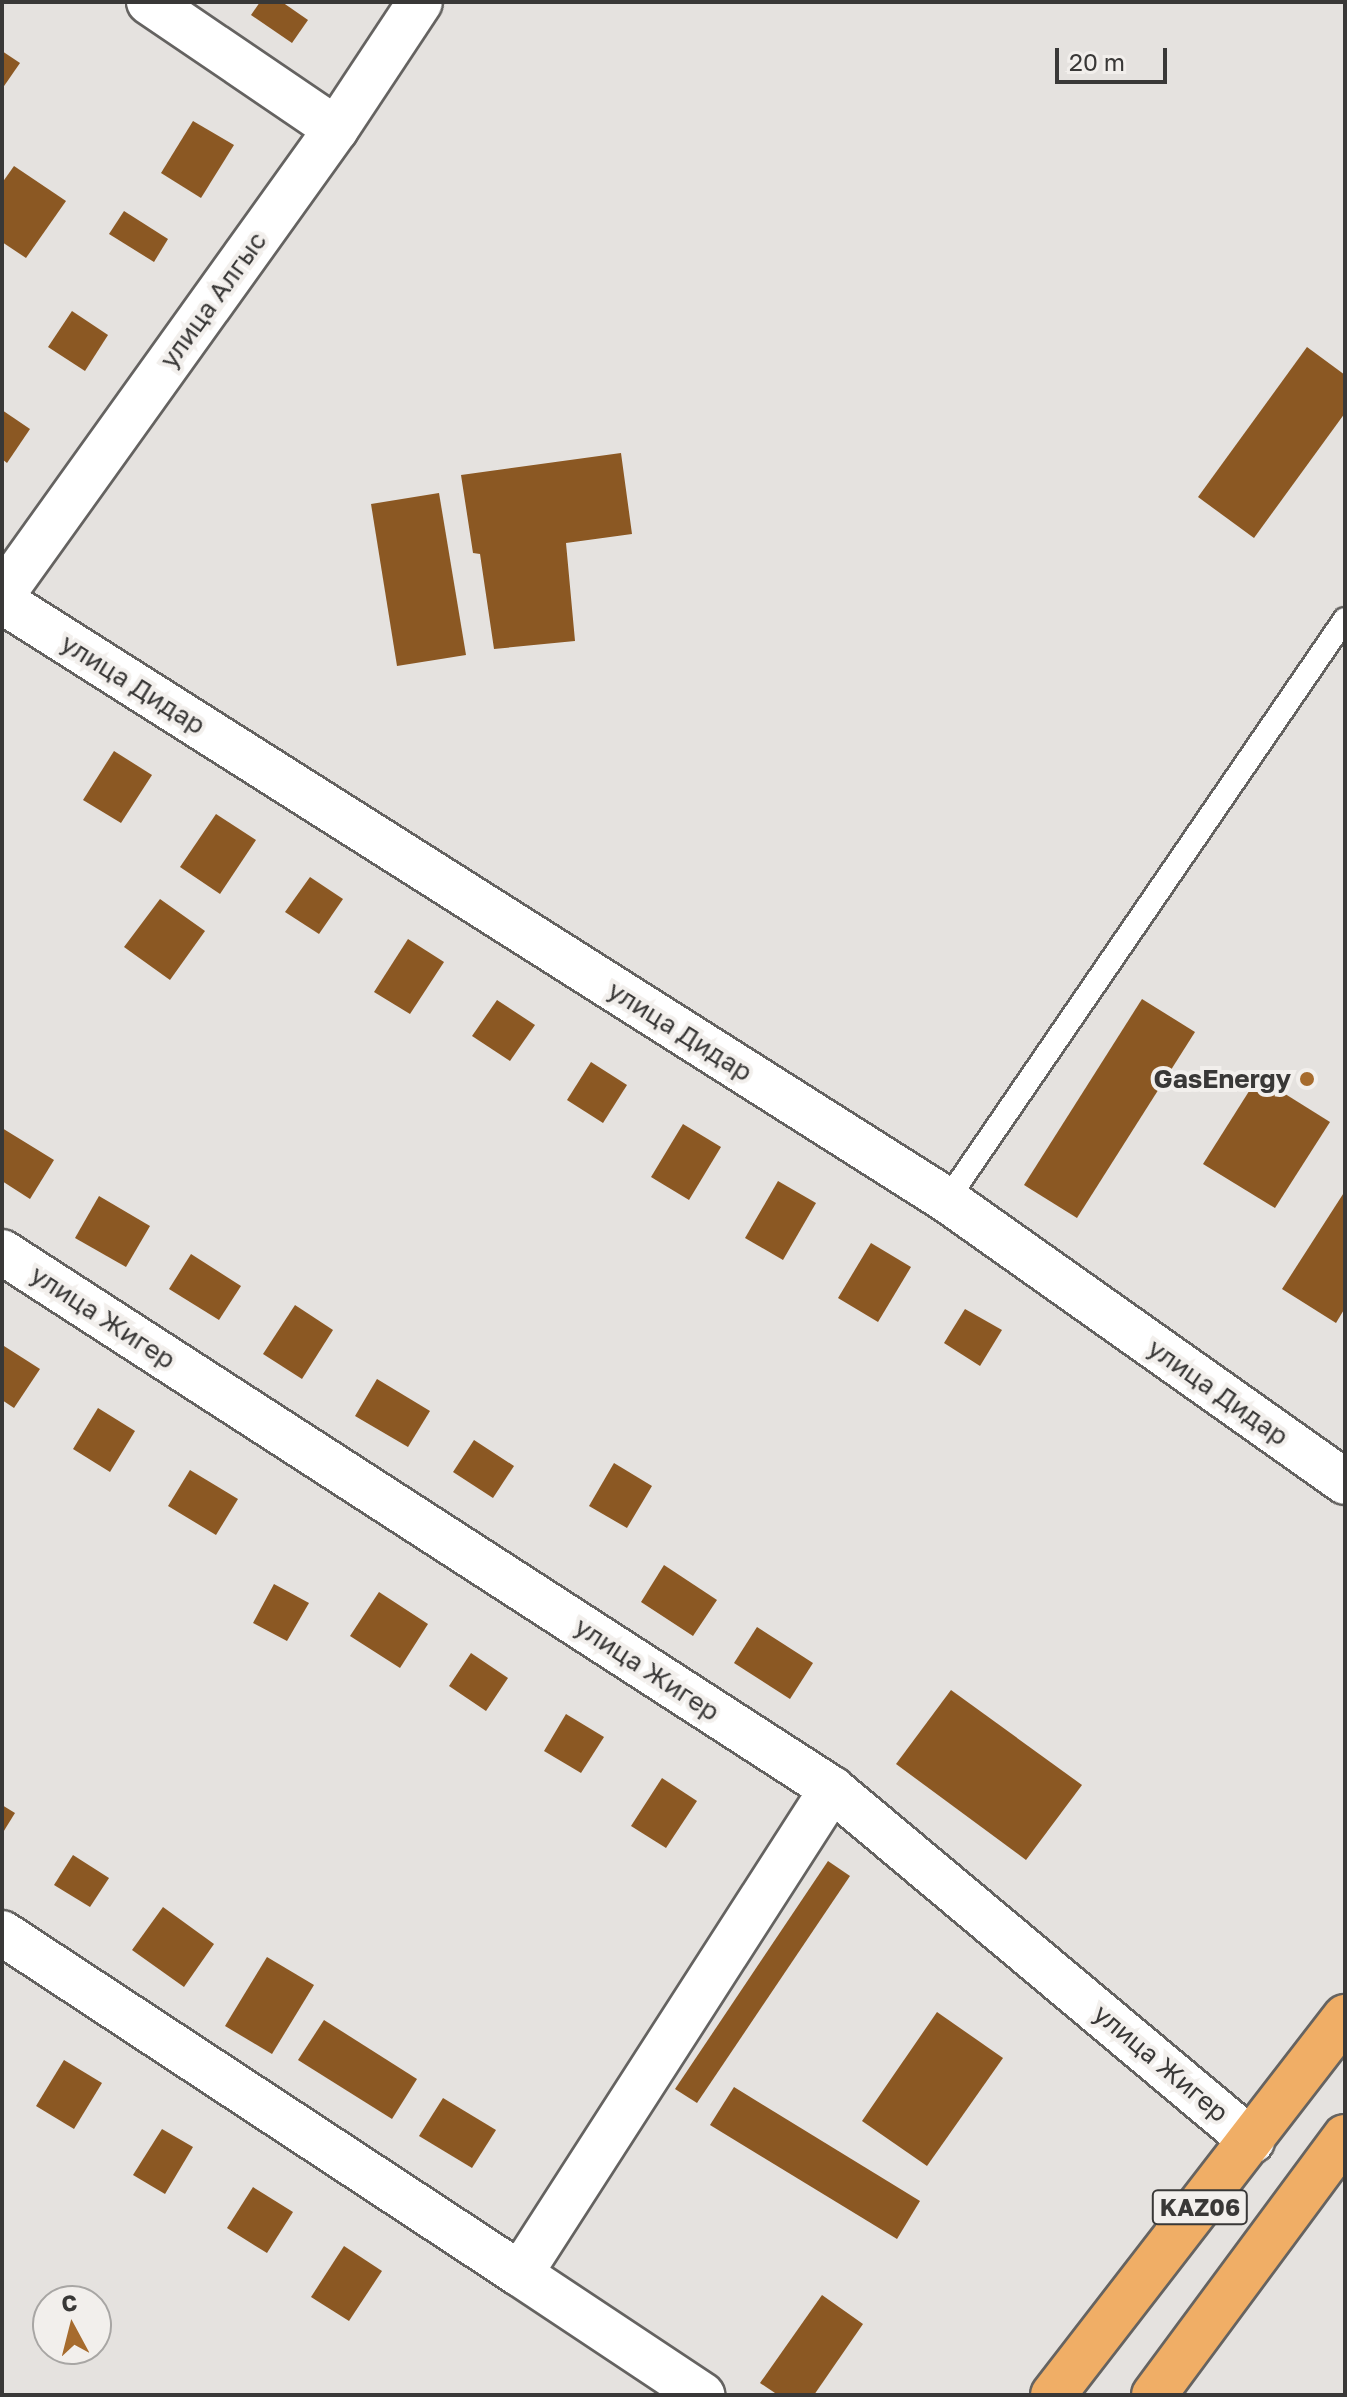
<!DOCTYPE html>
<html>
<head>
<meta charset="utf-8">
<style>
	body { margin:0 }
	#map { position:relative; width:1347px; height:2397px; overflow:hidden; background:#e5e2df; font-family:"Golos Text",sans-serif }
	div>[style] { position:absolute }
	[style*='--x'] { left:calc(var(--x)*1px); top:calc(var(--y)*1px); width:calc(var(--w)*1px); rotate:calc(var(--a)*1deg) }
	.building>* { inset:0; background:#8b5823 }
	.roads { filter:drop-shadow(2px 0 #656361) drop-shadow(-2px 0 #656361) drop-shadow(0 2px #656361) drop-shadow(0 -2px #656361) }
	.service>* { height:22px; margin:-11px; padding:0 11px; transform-origin:11px; border-radius:11px; background:#fff }
	.minor>* { height:44px; margin:-22px; padding:0 22px; transform-origin:22px; border-radius:22px; background:#fff }
	.trunk>* { height:44px; margin:-22px; padding:0 22px; transform-origin:22px; border-radius:22px; background:#f0ae66 }
	.dots>* { width:22px; height:22px; translate:-50% -50%; box-sizing:border-box; border:4px solid #f2efec; border-radius:50% }
	span { translate:-50% -50%; white-space:nowrap; text-align:center; line-height:1.15; -webkit-text-stroke:8px #f2efec; paint-order:stroke }
	.shield-label span { padding:2px 6px; background:#f2efec; border:2px solid; border-radius:6px; -webkit-text-stroke-width:0 }
	.shield-label { font-size:24px; color:#393837; font-weight:700 }
	.street-label { font-size:26px; color:#393837 }
	.poi-label { font-size:26px; color:#393837; font-weight:700 }
	.right { translate:-100% -50%; text-align:right }
	.frame { position:absolute; inset:0; border:4px solid #393837; pointer-events:none }
	.north { position:absolute; left:32px; top:2285px; width:80px; height:80px; box-sizing:border-box; background:#f2efec; border:2px solid #a8a6a4; border-radius:50%; rotate:353deg; font-size:22px; font-weight:700; line-height:32px; text-align:center; color:#393837 }
	.north::after { content:''; display:block; margin:auto; width:28px; height:36px; background:#a66b2d; clip-path:polygon(50% 0,100% 100%,50% 72%,0 100%) }
	.scale { position:absolute; left:1055px; top:48px; width:112px; height:36px; box-sizing:border-box; border:4px solid #393837; border-top:0; padding-left:10px; font-size:24px; line-height:28px; white-space:nowrap; color:#393837; -webkit-text-stroke:6px #f2efec; paint-order:stroke }
</style>
</head>
<body>
<div id="map">
	<div class="building">
		<i style="clip-path:polygon(260px 2px,282px 2px,308px 20px,292px 43px,251px 15px)"></i>
		<i style="clip-path:polygon(2px 51px,20px 63px,2px 89px)"></i>
		<i style="clip-path:polygon(193px 121px,234px 145px,201px 198px,161px 173px)"></i>
		<i style="clip-path:polygon(14px 166px,66px 201px,26px 258px,2px 242px,2px 183px)"></i>
		<i style="clip-path:polygon(124px 211px,168px 239px,154px 262px,109px 234px)"></i>
		<i style="clip-path:polygon(72px 311px,108px 335px,85px 371px,48px 347px)"></i>
		<i style="clip-path:polygon(1307px 347px,1345px 375px,1345px 413px,1254px 538px,1198px 497px)"></i>
		<i style="clip-path:polygon(2px 410px,30px 429px,7px 463px,2px 459px)"></i>
		<i style="clip-path:polygon(621px 453px,632px 534px,566px 543px,575px 641px,494px 649px,480px 554px,473px 553px,461px 475px)"></i>
		<i style="clip-path:polygon(439px 493px,466px 655px,397px 666px,371px 504px)"></i>
		<i style="clip-path:polygon(114px 751px,152px 775px,121px 823px,83px 800px)"></i>
		<i style="clip-path:polygon(216px 814px,256px 840px,220px 894px,180px 867px)"></i>
		<i style="clip-path:polygon(310px 877px,343px 899px,319px 934px,285px 912px)"></i>
		<i style="clip-path:polygon(160px 899px,205px 931px,170px 980px,124px 947px)"></i>
		<i style="clip-path:polygon(408px 939px,444px 962px,410px 1014px,374px 992px)"></i>
		<i style="clip-path:polygon(1142px 999px,1195px 1032px,1077px 1218px,1024px 1185px)"></i>
		<i style="clip-path:polygon(497px 1000px,535px 1025px,510px 1061px,472px 1036px)"></i>
		<i style="clip-path:polygon(591px 1062px,627px 1085px,603px 1123px,567px 1100px)"></i>
		<i style="clip-path:polygon(1258px 1077px,1330px 1122px,1275px 1208px,1203px 1164px)"></i>
		<i style="clip-path:polygon(683px 1124px,721px 1147px,689px 1200px,651px 1177px)"></i>
		<i style="clip-path:polygon(2px 1128px,54px 1160px,30px 1199px,2px 1181px)"></i>
		<i style="clip-path:polygon(778px 1181px,816px 1203px,783px 1260px,745px 1238px)"></i>
		<i style="clip-path:polygon(1345px 1191px,1345px 1308px,1336px 1323px,1282px 1289px)"></i>
		<i style="clip-path:polygon(99px 1196px,150px 1226px,126px 1267px,75px 1238px)"></i>
		<i style="clip-path:polygon(871px 1243px,911px 1267px,878px 1322px,838px 1298px)"></i>
		<i style="clip-path:polygon(191px 1254px,241px 1286px,219px 1320px,169px 1289px)"></i>
		<i style="clip-path:polygon(295px 1305px,333px 1330px,302px 1379px,263px 1354px)"></i>
		<i style="clip-path:polygon(965px 1309px,1002px 1330px,980px 1366px,944px 1343px)"></i>
		<i style="clip-path:polygon(4px 1346px,40px 1369px,14px 1408px,2px 1400px)"></i>
		<i style="clip-path:polygon(377px 1379px,430px 1411px,408px 1447px,355px 1416px)"></i>
		<i style="clip-path:polygon(98px 1408px,135px 1431px,110px 1472px,73px 1449px)"></i>
		<i style="clip-path:polygon(474px 1440px,514px 1466px,493px 1498px,453px 1472px)"></i>
		<i style="clip-path:polygon(614px 1463px,652px 1486px,627px 1528px,589px 1506px)"></i>
		<i style="clip-path:polygon(190px 1470px,238px 1499px,216px 1535px,168px 1506px)"></i>
		<i style="clip-path:polygon(664px 1565px,717px 1600px,693px 1636px,641px 1602px)"></i>
		<i style="clip-path:polygon(274px 1584px,309px 1603px,287px 1641px,253px 1623px)"></i>
		<i style="clip-path:polygon(379px 1592px,428px 1624px,400px 1668px,350px 1636px)"></i>
		<i style="clip-path:polygon(757px 1627px,813px 1663px,790px 1699px,734px 1663px)"></i>
		<i style="clip-path:polygon(471px 1653px,508px 1678px,486px 1711px,449px 1686px)"></i>
		<i style="clip-path:polygon(951px 1690px,1082px 1785px,1026px 1860px,896px 1764px)"></i>
		<i style="clip-path:polygon(566px 1714px,604px 1737px,581px 1773px,544px 1751px)"></i>
		<i style="clip-path:polygon(662px 1778px,697px 1801px,666px 1848px,631px 1826px)"></i>
		<i style="clip-path:polygon(2px 1805px,15px 1813px,2px 1834px)"></i>
		<i style="clip-path:polygon(73px 1855px,109px 1878px,90px 1907px,54px 1885px)"></i>
		<i style="clip-path:polygon(828px 1861px,850px 1876px,697px 2103px,675px 2089px)"></i>
		<i style="clip-path:polygon(163px 1907px,214px 1944px,184px 1987px,132px 1950px)"></i>
		<i style="clip-path:polygon(267px 1957px,314px 1985px,272px 2054px,225px 2026px)"></i>
		<i style="clip-path:polygon(937px 2012px,1003px 2058px,927px 2166px,862px 2121px)"></i>
		<i style="clip-path:polygon(324px 2020px,417px 2079px,392px 2119px,298px 2060px)"></i>
		<i style="clip-path:polygon(64px 2060px,102px 2083px,74px 2129px,36px 2106px)"></i>
		<i style="clip-path:polygon(734px 2087px,920px 2201px,897px 2239px,710px 2125px)"></i>
		<i style="clip-path:polygon(443px 2098px,496px 2130px,472px 2168px,419px 2136px)"></i>
		<i style="clip-path:polygon(162px 2129px,193px 2147px,165px 2194px,133px 2175px)"></i>
		<i style="clip-path:polygon(253px 2187px,293px 2212px,267px 2253px,227px 2228px)"></i>
		<i style="clip-path:polygon(344px 2246px,382px 2271px,349px 2321px,311px 2297px)"></i>
		<i style="clip-path:polygon(822px 2295px,863px 2324px,814px 2395px,778px 2395px,760px 2383px)"></i>
	</div>
	<div class="roads">
		<div class="service">
			<i style="--x:947;--y:1200;--w:704;--a:-55.59"></i>
		</div>
		<div class="minor">
			<i style="--x:149;--y:2;--w:226;--a:34.2"></i>
			<i style="--x:2;--y:595;--w:573;--a:-54.37"></i>
			<i style="--x:336;--y:129;--w:152;--a:-56.5"></i>
			<i style="--x:2;--y:601;--w:1119;--a:32.37"></i>
			<i style="--x:947;--y:1200;--w:488;--a:35.3"></i>
			<i style="--x:2;--y:1252;--w:989;--a:32.9"></i>
			<i style="--x:832;--y:1789;--w:548;--a:39.97"></i>
			<i style="--x:2;--y:1933;--w:620;--a:33.36"></i>
			<i style="--x:520;--y:2274;--w:577;--a:-57.25"></i>
			<i style="--x:520;--y:2274;--w:219;--a:33.6"></i>
		</div>
		<div class="trunk">
			<i style="--x:1053;--y:2395;--w:478;--a:-52.3"></i>
			<i style="--x:1154;--y:2395;--w:321;--a:-53.5"></i>
		</div>
	</div>
	<div class="dots">
		<i style="left:1307px;top:1079px;background:#a66b2d"></i>
	</div>
	<div class="shield-label">
		<span style="left:1200px;top:2207px">KАZ06</span>
	</div>
	<div class="street-label">
		<span style="left:213px;top:300px;rotate:-54deg">улица Алгыс</span>
		<span style="left:133px;top:684px;rotate:32deg">улица Дидар</span>
		<span style="left:680px;top:1031px;rotate:32deg">улица Дидар</span>
		<span style="left:103px;top:1317px;rotate:33deg">улица Жигер</span>
		<span style="left:1218px;top:1392px;rotate:35deg">улица Дидар</span>
		<span style="left:647px;top:1669px;rotate:33deg">улица Жигер</span>
		<span style="left:1161px;top:2063px;rotate:40deg">улица Жигер</span>
	</div>
	<div class="poi-label">
		<span class="right" style="left:1291px;top:1079px">GasEnergy</span>
	</div>
	<div class="frame"></div>
	<div class="north">С</div>
	<div class="scale">20 m</div>
</div>
</body>
</html>
